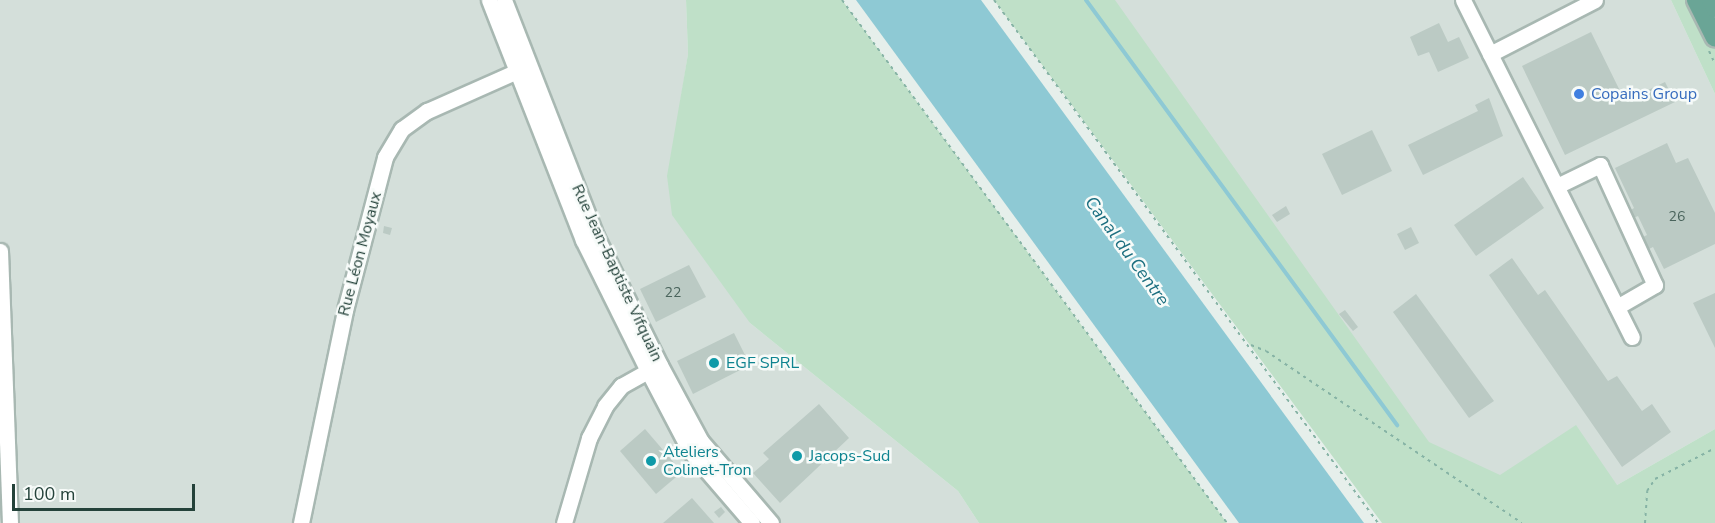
<!DOCTYPE html>
<html>
<head>
<meta charset="utf-8">
<style>
	body { margin:0 }
	#map { position:relative; width:1715px; height:523px; overflow:hidden; background:#e6efeb; font-family:"Nunito Sans",sans-serif }
	div>[style] { position:absolute }
	[style*='--x'] { left:calc(var(--x)*1px); top:calc(var(--y)*1px); width:calc(var(--w)*1px); rotate:calc(var(--a)*1deg) }
	.built>* { inset:0; background:#d4dfda }
	.green>* { inset:0; background:#bfe0c8 }
	.water>* { inset:0; background:#8ec9d4 }
	.stream>* { height:4px; margin:-2px; padding:0 2px; transform-origin:2px; border-radius:2px; background:#8ec9d4 }
	.building>* { inset:0; background:#bbcac4 }
	.path>* { height:2px; margin-top:-1px; transform-origin:0; background:repeating-linear-gradient(90deg,#86b3a5 0 3px,transparent 0 7.5px) }
	.roads { filter:drop-shadow(2px 0 #a8b8b2) drop-shadow(-2px 0 #a8b8b2) drop-shadow(0 2px #a8b8b2) drop-shadow(0 -2px #a8b8b2) }
	.minor>* { height:15px; margin:-7.5px; padding:0 7.5px; transform-origin:7.5px; border-radius:7.5px; background:#fff }
	.major>* { height:18px; margin:-9px; padding:0 9px; transform-origin:9px; border-radius:9px; background:#6aa596 }
	.dots>* { width:16px; height:16px; translate:-50% -50%; box-sizing:border-box; border:3px solid #f7fbf9; border-radius:50% }
	span { translate:-50% -50%; white-space:nowrap; text-align:center; line-height:1.15; -webkit-text-stroke:5px #f7fbf9; paint-order:stroke }
	.number-label { font-size:14px; color:#4a645c }
	.number-label span { -webkit-text-stroke-width:0 }
	.shop-label { font-size:16px; color:#366cbe }
	.left { translate:0 -50%; text-align:left }
	.street-label { font-size:16px; color:#24423a }
	.culture-label { font-size:16px; color:#0d838f }
	.water-label { font-size:18px; color:#1c6f80; font-style:italic }
	.scale { position:absolute; left:12px; top:484px; width:183px; height:27px; box-sizing:border-box; border:3px solid #24423a; border-top:0; padding-left:8px; font-size:18px; line-height:21px; white-space:nowrap; color:#24423a; -webkit-text-stroke:4px #f7fbf9; paint-order:stroke }
</style>
</head>
<body>
<div id="map">
	<div class="built">
		<i style="clip-path:polygon(0 0,686px 0,688px 54px,680px 104px,750px 323px,958px 491px,979px 523px,0 523px)"></i>
		<i style="clip-path:polygon(1003px 0,1671px 0,1715px 94px,1715px 429px,1617px 485px,1384px 523px)"></i>
	</div>
	<div class="green">
		<i style="clip-path:polygon(686px 0,842px 0,1227px 523px,979px 523px,958px 491px,750px 323px,672px 215px,667px 176px,688px 54px)"></i>
		<i style="clip-path:polygon(994px 0,1115px 0,1429px 442px,1500px 475px,1576px 425px,1617px 485px,1715px 429px,1715px 523px,1382px 523px)"></i>
		<i style="clip-path:polygon(1671px 0,1693px 0,1715px 46px,1715px 94px)"></i>
	</div>
	<div class="water">
		<i style="clip-path:polygon(856px 0,981px 0,1364px 523px,1239px 523px)"></i>
	</div>
	<div class="stream">
		<i style="--x:1086;--y:0;--w:527;--a:53.8"></i>
	</div>
	<div class="building">
		<i style="clip-path:polygon(1439px 23px,1448px 42px,1459px 37px,1469px 58px,1438px 72px,1429px 52px,1418px 56px,1410px 37px)"></i>
		<i style="clip-path:polygon(1591px 32px,1625px 101px,1665px 82px,1675px 102px,1565px 155px,1522px 66px)"></i>
		<i style="clip-path:polygon(1489px 98px,1503px 136px,1423px 175px,1408px 145px,1478px 111px,1475px 105px)"></i>
		<i style="clip-path:polygon(1372px 130px,1392px 171px,1342px 195px,1322px 154px)"></i>
		<i style="clip-path:polygon(1667px 143px,1676px 163px,1688px 158px,1715px 213px,1715px 244px,1664px 269px,1653px 247px,1647px 250px,1641px 238px,1647px 235px,1638px 216px,1631px 219px,1628px 212px,1634px 208px,1615px 168px)"></i>
		<i style="clip-path:polygon(1523px 177px,1544px 208px,1476px 256px,1454px 225px)"></i>
		<i style="clip-path:polygon(1286px 206px,1290px 214px,1277px 222px,1272px 215px)"></i>
		<i style="clip-path:polygon(384px 226px,392px 228px,390px 235px,383px 233px)"></i>
		<i style="clip-path:polygon(1411px 227px,1419px 243px,1405px 250px,1397px 234px)"></i>
		<i style="clip-path:polygon(1512px 258px,1538px 295px,1545px 290px,1608px 381px,1617px 376px,1642px 411px,1652px 404px,1671px 432px,1622px 467px,1489px 275px)"></i>
		<i style="clip-path:polygon(689px 265px,706px 297px,656px 322px,640px 289px)"></i>
		<i style="clip-path:polygon(1715px 293px,1715px 348px,1693px 303px)"></i>
		<i style="clip-path:polygon(1416px 294px,1494px 401px,1469px 418px,1393px 312px)"></i>
		<i style="clip-path:polygon(1345px 310px,1358px 327px,1353px 331px,1339px 314px)"></i>
		<i style="clip-path:polygon(734px 333px,750px 365px,693px 394px,677px 361px)"></i>
		<i style="clip-path:polygon(819px 404px,849px 438px,780px 503px,753px 473px,769px 459px,763px 453px)"></i>
		<i style="clip-path:polygon(645px 429px,682px 472px,656px 494px,620px 451px)"></i>
		<i style="clip-path:polygon(692px 498px,714px 523px,663px 523px)"></i>
		<i style="clip-path:polygon(721px 507px,725px 512px,719px 518px,714px 512px)"></i>
	</div>
	<div class="path">
		<i style="--x:842;--y:0;--w:649;--a:53.64"></i>
		<i style="--x:994;--y:0;--w:649;--a:53.71"></i>
		<i style="--x:1709;--y:51;--w:14;--a:65"></i>
		<i style="--x:1251;--y:345;--w:16;--a:22"></i>
		<i style="--x:1266;--y:351;--w:308;--a:33.9"></i>
		<i style="--x:1645;--y:523;--w:32;--a:-86"></i>
		<i style="--x:1647;--y:491;--w:14;--a:-56"></i>
		<i style="--x:1655;--y:479;--w:68;--a:-27.3"></i>
	</div>
	<div class="roads">
		<div class="minor">
			<i style="--x:489;--y:0;--w:258;--a:68.6"></i>
			<i style="--x:583;--y:240;--w:146;--a:63.6"></i>
			<i style="--x:648;--y:371;--w:90;--a:62.3"></i>
			<i style="--x:690;--y:451;--w:95;--a:49.3"></i>
			<i style="--x:504;--y:0;--w:253;--a:68.7"></i>
			<i style="--x:596;--y:236;--w:144;--a:63.6"></i>
			<i style="--x:660;--y:365;--w:86;--a:61.7"></i>
			<i style="--x:701;--y:441;--w:108;--a:49.5"></i>
			<i style="--x:1463;--y:0;--w:377;--a:63.4"></i>
			<i style="--x:1490;--y:54;--w:118;--a:-27.2"></i>
			<i style="--x:1557;--y:186;--w:48;--a:-26"></i>
			<i style="--x:1600;--y:165;--w:132;--a:65.4"></i>
			<i style="--x:1655;--y:285;--w:44;--a:149.9"></i>
			<i style="--x:0;--y:251;--w:272;--a:87.9"></i>
			<i style="--x:301;--y:523;--w:217;--a:-78.3"></i>
			<i style="--x:345;--y:310;--w:158;--a:-75.3"></i>
			<i style="--x:385;--y:157;--w:33;--a:-59"></i>
			<i style="--x:402;--y:129;--w:31;--a:-36"></i>
			<i style="--x:427;--y:111;--w:106;--a:-23.9"></i>
			<i style="--x:564;--y:523;--w:89;--a:-73.6"></i>
			<i style="--x:589;--y:438;--w:36;--a:-63"></i>
			<i style="--x:605;--y:406;--w:26;--a:-51"></i>
			<i style="--x:621;--y:386;--w:41;--a:-29.1"></i>
		</div>
		<div class="major">
			<i style="--x:1696;--y:0;--w:42;--a:63.4"></i>
			<i style="--x:1711;--y:0;--w:9;--a:63"></i>
		</div>
	</div>
	<div class="dots">
		<i style="left:1579px;top:94px;background:#3f7fe0"></i>
		<i style="left:714px;top:363px;background:#0f9aa8"></i>
		<i style="left:797px;top:456px;background:#0f9aa8"></i>
		<i style="left:651px;top:461px;background:#0f9aa8"></i>
	</div>
	<div class="number-label">
		<span style="left:1677px;top:217px">26</span>
		<span style="left:673px;top:293px">22</span>
	</div>
	<div class="shop-label">
		<span class="left" style="left:1591px;top:94px">Copains Group</span>
	</div>
	<div class="street-label">
		<span style="left:360px;top:254px;rotate:-75deg">Rue Léon Moyaux</span>
		<span style="left:617px;top:273px;rotate:65deg">Rue Jean-Baptiste Vifquain</span>
	</div>
	<div class="culture-label">
		<span class="left" style="left:726px;top:363px">EGF SPRL</span>
		<span class="left" style="left:663px;top:461px">Ateliers<br>Colinet-Tron</span>
		<span class="left" style="left:809px;top:456px">Jacops-Sud</span>
	</div>
	<div class="water-label">
		<span style="left:1127px;top:251px;rotate:54deg">Canal du Centre</span>
	</div>
	<div class="scale">100 m</div>
</div>
</body>
</html>
